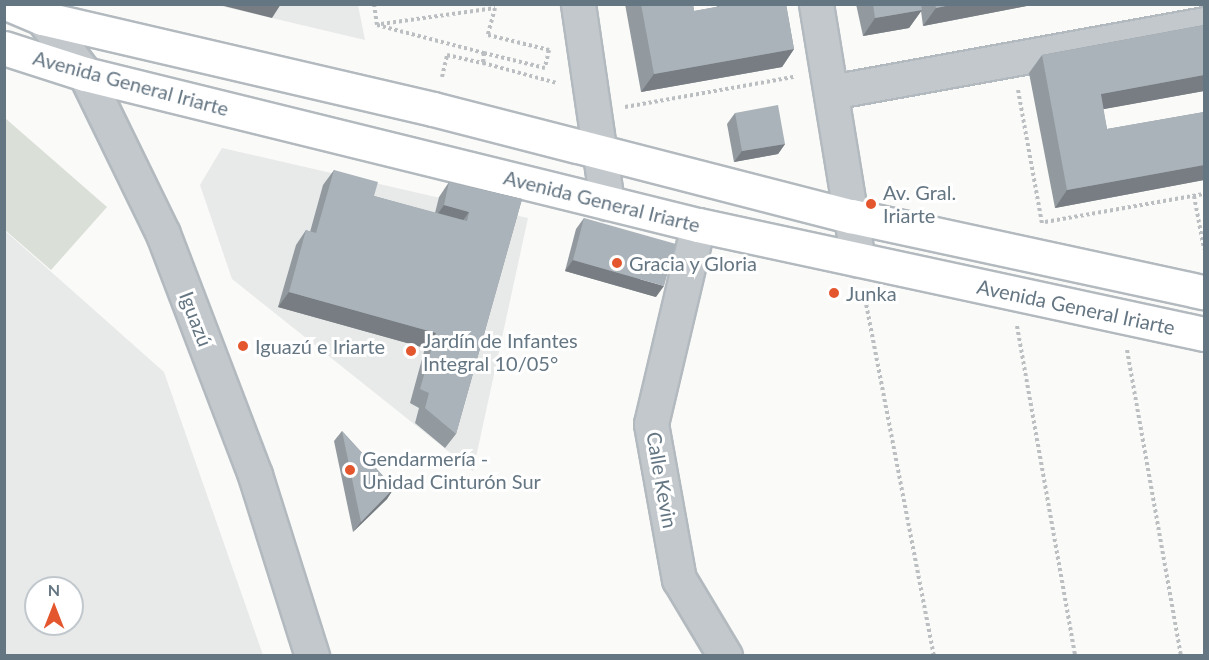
<!DOCTYPE html>
<html>
<head>
<meta charset="utf-8">
<style>
	body { margin:0 }
	#map { position:relative; width:1209px; height:660px; overflow:hidden; background:#fafaf8; font-family:Lato,sans-serif }
	div>[style] { position:absolute }
	[style*='--x'] { left:calc(var(--x)*1px); top:calc(var(--y)*1px); width:calc(var(--w)*1px); rotate:calc(var(--a)*1deg) }
	.built>* { inset:0; background:#e8e9e9 }
	.green>* { inset:0; background:#dadfd7 }
	.path>* { height:4px; margin-top:-2px; transform-origin:0; background:repeating-linear-gradient(90deg,#bbbfc2 0 3px,transparent 0 6px) }
	.roads { filter:drop-shadow(2px 0 #b3babf) drop-shadow(-2px 0 #b3babf) drop-shadow(0 2px #b3babf) drop-shadow(0 -2px #b3babf) }
	.street>* { height:33px; margin:-16.5px; padding:0 16.5px; transform-origin:16.5px; border-radius:16.5px; background:#c3c8cc }
	.secondary>* { height:33px; margin:-16.5px; padding:0 16.5px; transform-origin:16.5px; border-radius:16.5px; background:#fff }
	.wall>* { inset:0; background:#929a9f }
	.shaded-wall>* { inset:0; background:#777d82 }
	.building>* { inset:0; background:#aab3b9 }
	.dots>* { width:16px; height:16px; translate:-50% -50%; box-sizing:border-box; border:3px solid #fff; border-radius:50% }
	span { translate:-50% -50%; white-space:nowrap; text-align:center; line-height:1.15; -webkit-text-stroke:6px #fff; paint-order:stroke }
	.street-label { font-size:20px; color:#657683 }
	.poi-label { font-size:20px; color:#657683 }
	.left { translate:0 -50%; text-align:left }
	.frame { position:absolute; inset:0; border:6px solid #657683; pointer-events:none }
	.north { position:absolute; left:24px; top:576px; width:60px; height:60px; box-sizing:border-box; background:#fff; border:2px solid #c1c8cd; border-radius:50%; rotate:0deg; font-size:16px; font-weight:700; line-height:24px; text-align:center; color:#657683 }
	.north::after { content:''; display:block; margin:auto; width:21px; height:27px; background:#e4572e; clip-path:polygon(50% 0,100% 100%,50% 72%,0 100%) }
</style>
</head>
<body>
<div id="map">
	<div class="built">
		<i style="clip-path:polygon(216px 5px,358px 5px,365px 40px,272px 18px)"></i>
		<i style="clip-path:polygon(222px 148px,528px 218px,473px 471px,232px 279px,200px 185px)"></i>
		<i style="clip-path:polygon(evenodd,4px 230px,164px 372px,263px 655px,5px 655px,4px 230px,36px 588px,72px 588px,72px 624px,36px 624px,36px 588px)"></i>
	</div>
	<div class="green">
		<i style="clip-path:polygon(5px 118px,107px 207px,51px 270px,5px 230px)"></i>
	</div>
	<div class="path">
		<i style="--x:374;--y:4;--w:21;--a:82"></i>
		<i style="--x:377;--y:25;--w:111;--a:14.7"></i>
		<i style="--x:484;--y:53;--w:10;--a:96"></i>
		<i style="--x:483;--y:63;--w:77;--a:15.1"></i>
		<i style="--x:381;--y:24;--w:115;--a:-8"></i>
		<i style="--x:495;--y:8;--w:28;--a:105"></i>
		<i style="--x:488;--y:35;--w:63;--a:13.8"></i>
		<i style="--x:549;--y:50;--w:18;--a:103"></i>
		<i style="--x:545;--y:68;--w:63;--a:-166.2"></i>
		<i style="--x:442;--y:77;--w:23;--a:-77"></i>
		<i style="--x:447;--y:55;--w:37;--a:13"></i>
		<i style="--x:1018;--y:90;--w:136;--a:79.8"></i>
		<i style="--x:625;--y:107;--w:172;--a:-10.1"></i>
		<i style="--x:1194;--y:196;--w:54;--a:79.3"></i>
		<i style="--x:1045;--y:222;--w:161;--a:-10"></i>
		<i style="--x:864;--y:293;--w:370;--a:79.1"></i>
		<i style="--x:1017;--y:326;--w:335;--a:80"></i>
		<i style="--x:1127;--y:350;--w:311;--a:80"></i>
	</div>
	<div class="roads">
		<div class="street">
			<i style="--x:578;--y:4;--w:201;--a:81.7"></i>
			<i style="--x:816;--y:4;--w:259;--a:80.7"></i>
			<i style="--x:42;--y:18;--w:71;--a:52.5"></i>
			<i style="--x:85;--y:74;--w:178;--a:64"></i>
			<i style="--x:163;--y:234;--w:258;--a:69.1"></i>
			<i style="--x:255;--y:475;--w:190;--a:72.5"></i>
			<i style="--x:831;--y:92;--w:379;--a:-10.3"></i>
			<i style="--x:698;--y:225;--w:204;--a:103.3"></i>
			<i style="--x:651;--y:424;--w:158;--a:79.8"></i>
			<i style="--x:679;--y:579;--w:90;--a:59.1"></i>
		</div>
		<div class="secondary">
			<i style="--x:9;--y:4;--w:36;--a:23"></i>
			<i style="--x:42;--y:18;--w:401;--a:13.1"></i>
			<i style="--x:433;--y:109;--w:431;--a:14.4"></i>
			<i style="--x:851;--y:216;--w:361;--a:12.2"></i>
			<i style="--x:4;--y:48;--w:85;--a:17.8"></i>
			<i style="--x:85;--y:74;--w:631;--a:13.84"></i>
			<i style="--x:698;--y:225;--w:518;--a:12.16"></i>
		</div>
	</div>
	<div class="wall">
		<i style="clip-path:polygon(625px 4px,693px 4px,694px 11px,717px 7px,716px 4px,786px 4px,794px 49px,782px 67px,641px 92px)"></i>
		<i style="clip-path:polygon(856px 4px,1037px 4px,923px 26px,921px 11px,909px 28px,863px 36px)"></i>
		<i style="clip-path:polygon(1204px 25px,1204px 91px,1103px 109px,1107px 129px,1204px 112px,1204px 180px,1055px 208px,1029px 73px,1042px 55px)"></i>
		<i style="clip-path:polygon(735px 113px,785px 144px,778px 154px,734px 162px,727px 124px)"></i>
		<i style="clip-path:polygon(334px 170px,374px 196px,435px 213px,439px 197px,449px 182px,522px 199px,456px 434px,445px 448px,415px 423px,419px 408px,410px 403px,425px 348px,278px 307px,296px 245px,306px 230px,310px 232px,323px 185px)"></i>
		<i style="clip-path:polygon(584px 218px,656px 297px,565px 271px,576px 229px)"></i>
		<i style="clip-path:polygon(342px 431px,394px 488px,387px 499px,353px 532px,334px 441px)"></i>
	</div>
	<div class="shaded-wall">
		<i style="clip-path:polygon(216px 4px,281px 4px,272px 18px)"></i>
		<i style="clip-path:polygon(955px 4px,1037px 4px,923px 26px,936px 8px)"></i>
		<i style="clip-path:polygon(922px 10px,909px 28px,863px 36px,875px 18px)"></i>
		<i style="clip-path:polygon(794px 49px,782px 67px,641px 92px,654px 74px)"></i>
		<i style="clip-path:polygon(1204px 75px,1204px 91px,1088px 112px,1101px 94px)"></i>
		<i style="clip-path:polygon(785px 144px,778px 154px,734px 162px,742px 151px)"></i>
		<i style="clip-path:polygon(1204px 165px,1204px 180px,1055px 208px,1067px 190px)"></i>
		<i style="clip-path:polygon(444px 205px,469px 212px,459px 226px,434px 219px)"></i>
		<i style="clip-path:polygon(573px 260px,664px 286px,656px 297px,565px 271px)"></i>
		<i style="clip-path:polygon(289px 292px,436px 333px,425px 348px,278px 307px)"></i>
		<i style="clip-path:polygon(394px 488px,387px 499px,353px 532px,361px 522px)"></i>
	</div>
	<div class="building">
		<i style="clip-path:polygon(641px 4px,693px 4px,694px 11px,731px 4px,786px 4px,794px 49px,654px 74px)"></i>
		<i style="clip-path:polygon(873px 4px,921px 4px,922px 10px,875px 18px)"></i>
		<i style="clip-path:polygon(935px 4px,955px 4px,936px 8px)"></i>
		<i style="clip-path:polygon(1204px 25px,1204px 75px,1101px 94px,1107px 129px,1204px 112px,1204px 165px,1067px 190px,1042px 55px)"></i>
		<i style="clip-path:polygon(778px 105px,785px 144px,742px 151px,735px 113px)"></i>
		<i style="clip-path:polygon(334px 170px,378px 182px,374px 196px,467px 221px,469px 212px,444px 205px,449px 182px,522px 199px,456px 434px,425px 408px,429px 393px,420px 389px,436px 333px,289px 292px,306px 230px,316px 233px)"></i>
		<i style="clip-path:polygon(584px 218px,676px 244px,664px 286px,573px 260px)"></i>
		<i style="clip-path:polygon(342px 431px,394px 488px,361px 522px)"></i>
	</div>
	<div class="dots">
		<i style="left:871px;top:204px;background:#e4572e"></i>
		<i style="left:617px;top:263px;background:#e4572e"></i>
		<i style="left:834px;top:293px;background:#e4572e"></i>
		<i style="left:243px;top:346px;background:#e4572e"></i>
		<i style="left:411px;top:351px;background:#e4572e"></i>
		<i style="left:350px;top:470px;background:#e4572e"></i>
	</div>
	<div class="street-label">
		<span style="left:131px;top:83px;rotate:15deg">Avenida General Iriarte</span>
		<span style="left:602px;top:201px;rotate:14deg">Avenida General Iriarte</span>
		<span style="left:1076px;top:307px;rotate:12deg">Avenida General Iriarte</span>
		<span style="left:196px;top:319px;rotate:69deg">Iguazú</span>
		<span style="left:662px;top:480px;rotate:80deg">Calle Kevin</span>
	</div>
	<div class="poi-label">
		<span class="left" style="left:883px;top:204px">Av. Gral.<br>Iriarte</span>
		<span class="left" style="left:629px;top:263px">Gracia y Gloria</span>
		<span class="left" style="left:846px;top:293px">Junka</span>
		<span class="left" style="left:423px;top:352px">Jardín de Infantes<br>Integral 10/05°</span>
		<span class="left" style="left:255px;top:346px">Iguazú e Iriarte</span>
		<span class="left" style="left:362px;top:470px">Gendarmería -<br>Unidad Cinturón Sur</span>
	</div>
	<div class="frame"></div>
	<div class="north">N</div>
</div>
</body>
</html>
